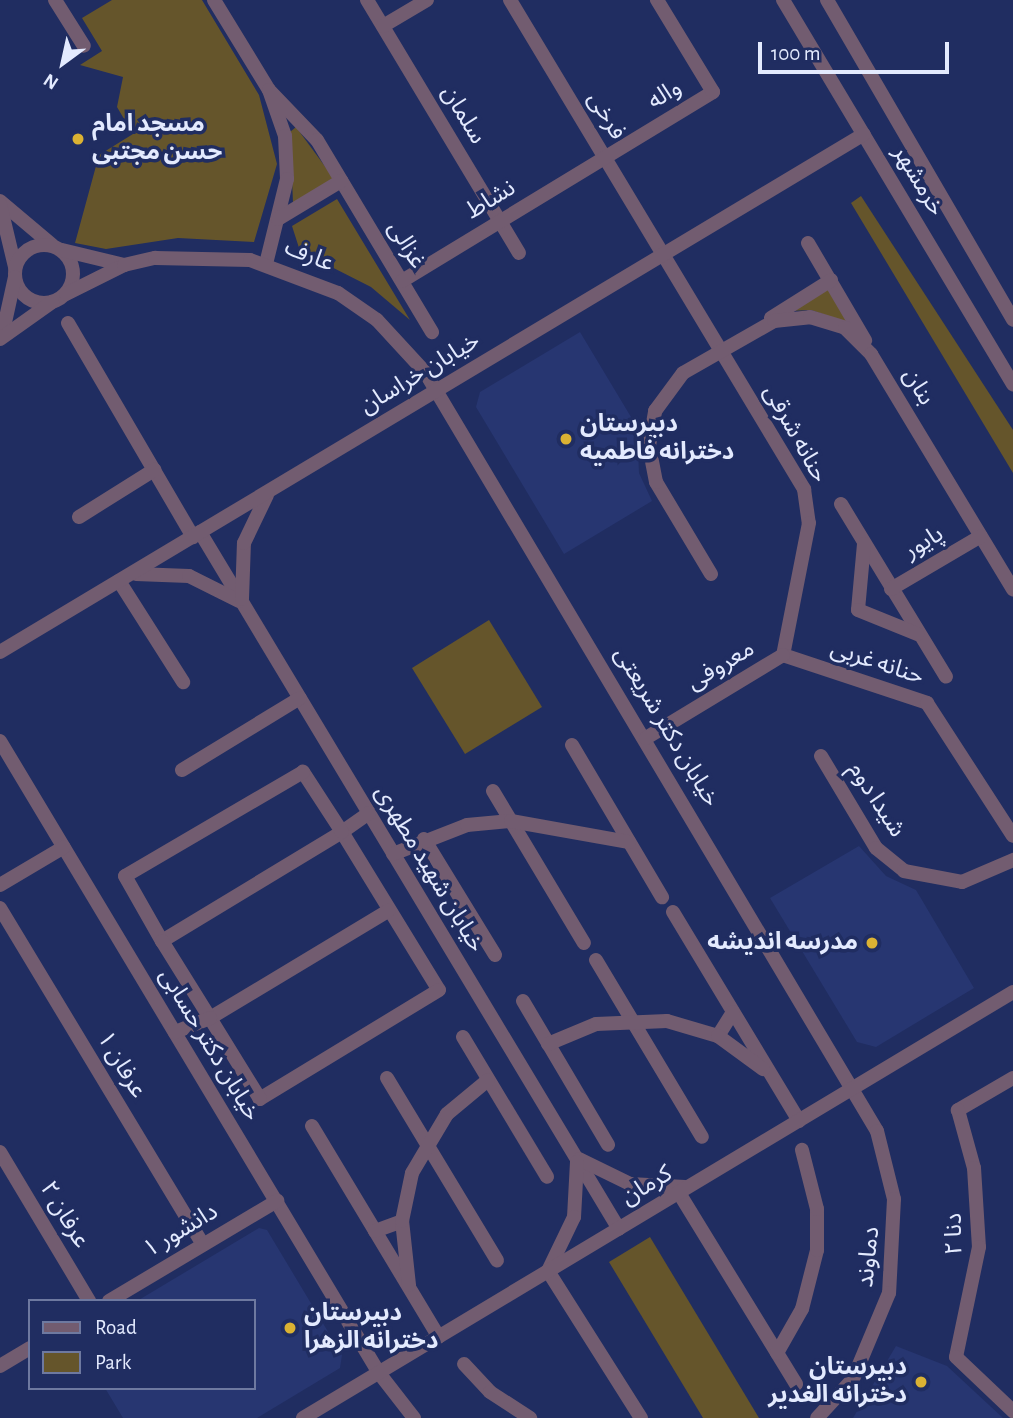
<!DOCTYPE html>
<html>
<head>
<meta charset="utf-8">
<style>
	body { margin:0 }
	#map { position:relative; width:1013px; height:1418px; overflow:hidden; background:#202d61; font-family:"Alegreya Sans","Noto Sans Arabic",sans-serif }
	div>[style] { position:absolute }
	[style*='--x'] { left:calc(var(--x)*1px); top:calc(var(--y)*1px); width:calc(var(--w)*1px); rotate:calc(var(--a)*1deg) }
	.built>* { inset:0; background:#273671 }
	.green>* { inset:0; background:#65552b }
	.minor>* { height:14px; margin:-7px; padding:0 7px; transform-origin:7px; border-radius:7px; background:#725c70 }
	.minor>.ring { margin:-7px; padding:0; box-sizing:content-box; background:none; border:14px solid #725c70; border-radius:50% }
	.dots>* { width:19px; height:19px; translate:-50% -50%; box-sizing:border-box; border:4px solid #202d61; border-radius:50% }
	span { translate:-50% -50%; white-space:nowrap; text-align:center; line-height:1.15; -webkit-text-stroke:7px #202d61; paint-order:stroke }
	.street-label { font-size:24px; color:#e3eafe }
	.poi-label { font-size:24px; color:#e3eafe; font-weight:700 }
	.left { translate:0 -50%; text-align:left }
	.right { translate:-100% -50%; text-align:right }
	.legend { position:absolute; left:28px; top:1299px; width:228px; height:91px; box-sizing:border-box; background:#202d61; border:2px solid #6e79a0; margin:0; padding:9px 12px; list-style:none; font-size:21px; color:#e3eafe }
	.legend li { display:flex; align-items:center; gap:14px; height:35px }
	.legend b { width:35px; border:2px solid #6e79a0 }
	.north { position:absolute; left:28px; top:28px; width:70px; height:70px; -webkit-text-stroke:5px #202d61; paint-order:stroke; rotate:213deg; font-size:19px; font-weight:700; line-height:28px; text-align:center; color:#e3eafe }
	.north::after { content:''; display:block; margin:auto; width:24px; height:32px; background:#e3eafe; clip-path:polygon(50% 0,100% 100%,50% 72%,0 100%) }
	.scale { position:absolute; left:758px; top:42px; width:191px; height:32px; box-sizing:border-box; border:4px solid #e3eafe; border-top:0; padding-left:9px; font-size:21px; line-height:24px; white-space:nowrap; color:#e3eafe; -webkit-text-stroke:5px #202d61; paint-order:stroke }
</style>
</head>
<body>
<div id="map">
	<div class="built">
		<i style="clip-path:polygon(580px 332px,637px 427px,639px 473px,652px 501px,564px 554px,476px 407px,480px 392px)"></i>
		<i style="clip-path:polygon(859px 846px,886px 876px,916px 890px,974px 988px,876px 1047px,857px 1042px,770px 898px)"></i>
		<i style="clip-path:polygon(259px 1228px,267px 1230px,342px 1355px,340px 1368px,257px 1418px,123px 1418px,105px 1388px,254px 1388px,254px 1301px,137px 1301px)"></i>
		<i style="clip-path:polygon(896px 1346px,947px 1366px,1003px 1418px,853px 1418px)"></i>
	</div>
	<div class="green">
		<i style="clip-path:polygon(112px 0,202px 0,259px 95px,277px 164px,254px 242px,178px 238px,106px 249px,75px 243px,99px 155px,133px 134px,117px 107px,123px 77px,80px 65px,102px 51px,82px 18px)"></i>
		<i style="clip-path:polygon(296px 127px,335px 180px,293px 203px,290px 132px)"></i>
		<i style="clip-path:polygon(861px 196px,1013px 430px,1013px 473px,851px 203px)"></i>
		<i style="clip-path:polygon(337px 199px,410px 320px,371px 287px,300px 251px,292px 226px)"></i>
		<i style="clip-path:polygon(829px 286px,849px 323px,811px 310px,786px 311px)"></i>
		<i style="clip-path:polygon(489px 620px,542px 707px,465px 754px,412px 668px)"></i>
		<i style="clip-path:polygon(650px 1237px,759px 1418px,703px 1418px,609px 1262px)"></i>
	</div>
	<div class="minor">
		<i style="--x:55;--y:0;--w:54;--a:57.8"></i>
		<i style="--x:214;--y:0;--w:105;--a:58.6"></i>
		<i style="--x:269;--y:90;--w:49;--a:70.8"></i>
		<i style="--x:285;--y:136;--w:43;--a:87.3"></i>
		<i style="--x:287;--y:179;--w:88;--a:103.9"></i>
		<i style="--x:367;--y:0;--w:295;--a:59"></i>
		<i style="--x:510;--y:0;--w:571;--a:58.98"></i>
		<i style="--x:804;--y:489;--w:34;--a:82"></i>
		<i style="--x:809;--y:523;--w:135;--a:101.1"></i>
		<i style="--x:783;--y:0;--w:448;--a:59.1"></i>
		<i style="--x:827;--y:0;--w:370;--a:59.8"></i>
		<i style="--x:383;--y:26;--w:51;--a:-30.6"></i>
		<i style="--x:269;--y:90;--w:69;--a:46.2"></i>
		<i style="--x:317;--y:140;--w:224;--a:59.1"></i>
		<i style="--x:0;--y:201;--w:68;--a:40.2"></i>
		<i style="--x:0;--y:204;--w:65;--a:76.6"></i>
		<i style="--x:278;--y:219;--w:74;--a:-31.1"></i>
		<i style="--x:808;--y:243;--w:113;--a:59.6"></i>
		<i class="ring" style="left:15px;top:245px;width:44px;height:44px"></i>
		<i style="--x:62;--y:250;--w:64;--a:13.6"></i>
		<i style="--x:402;--y:281;--w:364;--a:-31.3"></i>
		<i style="--x:713;--y:92;--w:108;--a:-121.3"></i>
		<i style="--x:66;--y:294;--w:65;--a:-26.6"></i>
		<i style="--x:124;--y:265;--w:32;--a:-13"></i>
		<i style="--x:155;--y:258;--w:95;--a:1.2"></i>
		<i style="--x:250;--y:260;--w:94;--a:20.6"></i>
		<i style="--x:338;--y:293;--w:47;--a:34.7"></i>
		<i style="--x:377;--y:320;--w:71;--a:47.3"></i>
		<i style="--x:425;--y:372;--w:883;--a:59.23"></i>
		<i style="--x:877;--y:1131;--w:70;--a:76"></i>
		<i style="--x:894;--y:1199;--w:94;--a:93"></i>
		<i style="--x:889;--y:1293;--w:93;--a:112.7"></i>
		<i style="--x:853;--y:1379;--w:53;--a:132.7"></i>
		<i style="--x:771;--y:318;--w:71;--a:-32.3"></i>
		<i style="--x:68;--y:323;--w:248;--a:59.7"></i>
		<i style="--x:2;--y:336;--w:60;--a:-77.6"></i>
		<i style="--x:0;--y:339;--w:64;--a:-35.4"></i>
		<i style="--x:841;--y:504;--w:202;--a:58.7"></i>
		<i style="--x:79;--y:517;--w:89;--a:-32.1"></i>
		<i style="--x:200;--y:532;--w:813;--a:58.99"></i>
		<i style="--x:864;--y:544;--w:66;--a:95.2"></i>
		<i style="--x:858;--y:610;--w:64;--a:22.1"></i>
		<i style="--x:136;--y:574;--w:53;--a:2.2"></i>
		<i style="--x:189;--y:576;--w:56;--a:26.6"></i>
		<i style="--x:711;--y:574;--w:107;--a:-120.9"></i>
		<i style="--x:656;--y:482;--w:37;--a:-101"></i>
		<i style="--x:649;--y:446;--w:36;--a:-80"></i>
		<i style="--x:655;--y:411;--w:47;--a:-53.6"></i>
		<i style="--x:683;--y:373;--w:105;--a:-29.7"></i>
		<i style="--x:774;--y:321;--w:36;--a:-6"></i>
		<i style="--x:810;--y:317;--w:37;--a:17"></i>
		<i style="--x:845;--y:328;--w:37;--a:45"></i>
		<i style="--x:871;--y:354;--w:275;--a:58.9"></i>
		<i style="--x:119;--y:581;--w:120;--a:57.6"></i>
		<i style="--x:891;--y:589;--w:104;--a:-30.5"></i>
		<i style="--x:242;--y:599;--w:56;--a:-88"></i>
		<i style="--x:244;--y:543;--w:53;--a:-64.4"></i>
		<i style="--x:0;--y:652;--w:1007;--a:-30.94"></i>
		<i style="--x:783;--y:655;--w:152;--a:18.4"></i>
		<i style="--x:927;--y:703;--w:158;--a:57.1"></i>
		<i style="--x:646;--y:738;--w:160;--a:-31.2"></i>
		<i style="--x:0;--y:741;--w:737;--a:59.05"></i>
		<i style="--x:379;--y:1373;--w:57;--a:52.1"></i>
		<i style="--x:572;--y:745;--w:177;--a:59.4"></i>
		<i style="--x:821;--y:756;--w:107;--a:59.1"></i>
		<i style="--x:876;--y:848;--w:36;--a:39"></i>
		<i style="--x:904;--y:871;--w:59;--a:10.7"></i>
		<i style="--x:962;--y:882;--w:56;--a:-23.3"></i>
		<i style="--x:182;--y:770;--w:138;--a:-31.4"></i>
		<i style="--x:493;--y:791;--w:177;--a:59.1"></i>
		<i style="--x:369;--y:813;--w:33;--a:145"></i>
		<i style="--x:342;--y:832;--w:185;--a:58.5"></i>
		<i style="--x:439;--y:990;--w:210;--a:148.7"></i>
		<i style="--x:260;--y:1099;--w:95;--a:-121.7"></i>
		<i style="--x:210;--y:1018;--w:208;--a:-31"></i>
		<i style="--x:424;--y:839;--w:136;--a:58.5"></i>
		<i style="--x:393;--y:854;--w:79;--a:-21.4"></i>
		<i style="--x:467;--y:825;--w:44;--a:-5.2"></i>
		<i style="--x:511;--y:821;--w:120;--a:10.1"></i>
		<i style="--x:0;--y:885;--w:74;--a:-30.7"></i>
		<i style="--x:0;--y:908;--w:393;--a:58.9"></i>
		<i style="--x:673;--y:912;--w:244;--a:58.9"></i>
		<i style="--x:162;--y:941;--w:210;--a:-31.2"></i>
		<i style="--x:342;--y:832;--w:72;--a:-123"></i>
		<i style="--x:303;--y:772;--w:206;--a:149.7"></i>
		<i style="--x:125;--y:876;--w:75;--a:60.4"></i>
		<i style="--x:162;--y:941;--w:91;--a:58.1"></i>
		<i style="--x:210;--y:1018;--w:38;--a:158"></i>
		<i style="--x:596;--y:960;--w:206;--a:59.1"></i>
		<i style="--x:523;--y:1001;--w:167;--a:59.4"></i>
		<i style="--x:718;--y:1036;--w:28;--a:-58"></i>
		<i style="--x:463;--y:1037;--w:163;--a:59"></i>
		<i style="--x:548;--y:1044;--w:52;--a:-22.6"></i>
		<i style="--x:596;--y:1024;--w:71;--a:-2.4"></i>
		<i style="--x:667;--y:1021;--w:53;--a:16.4"></i>
		<i style="--x:718;--y:1036;--w:56;--a:36.3"></i>
		<i style="--x:387;--y:1078;--w:213;--a:58.9"></i>
		<i style="--x:1013;--y:1078;--w:64;--a:149.8"></i>
		<i style="--x:958;--y:1110;--w:60;--a:74.6"></i>
		<i style="--x:974;--y:1168;--w:79;--a:86.4"></i>
		<i style="--x:979;--y:1247;--w:112;--a:101.8"></i>
		<i style="--x:956;--y:1357;--w:79;--a:43.5"></i>
		<i style="--x:312;--y:1126;--w:246;--a:59"></i>
		<i style="--x:0;--y:1152;--w:174;--a:59.1"></i>
		<i style="--x:579;--y:1159;--w:57;--a:26.1"></i>
		<i style="--x:630;--y:1184;--w:55;--a:3.1"></i>
		<i style="--x:577;--y:1162;--w:55;--a:93.1"></i>
		<i style="--x:574;--y:1217;--w:60;--a:115.7"></i>
		<i style="--x:548;--y:1271;--w:174;--a:57.7"></i>
		<i style="--x:679;--y:1193;--w:224;--a:58.5"></i>
		<i style="--x:375;--y:1231;--w:29;--a:-20"></i>
		<i style="--x:409;--y:1285;--w:64;--a:-96.2"></i>
		<i style="--x:402;--y:1221;--w:49;--a:-78.2"></i>
		<i style="--x:412;--y:1173;--w:69;--a:-59.3"></i>
		<i style="--x:447;--y:1114;--w:53;--a:-39.7"></i>
		<i style="--x:109;--y:1301;--w:196;--a:-30.8"></i>
		<i style="--x:777;--y:1353;--w:51;--a:-60.4"></i>
		<i style="--x:802;--y:1309;--w:61;--a:-75.7"></i>
		<i style="--x:817;--y:1250;--w:41;--a:-90"></i>
		<i style="--x:817;--y:1209;--w:61;--a:-104.3"></i>
		<i style="--x:464;--y:1364;--w:38;--a:47"></i>
		<i style="--x:490;--y:1392;--w:48;--a:33"></i>
		<i style="--x:0;--y:1366;--w:35;--a:-31"></i>
		<i style="--x:303;--y:1418;--w:828;--a:-30.96"></i>
	</div>
	<div class="dots">
		<i style="left:78px;top:139px;background:#dbb233"></i>
		<i style="left:566px;top:439px;background:#dbb233"></i>
		<i style="left:872px;top:943px;background:#dbb233"></i>
		<i style="left:290px;top:1328px;background:#dbb233"></i>
		<i style="left:921px;top:1382px;background:#dbb233"></i>
	</div>
	<div class="street-label">
		<span style="left:665px;top:95px;rotate:-31deg">واله</span>
		<span style="left:463px;top:115px;rotate:59deg">سلمان</span>
		<span style="left:606px;top:116px;rotate:59deg">فرخی</span>
		<span style="left:918px;top:181px;rotate:59deg">خرمشهر</span>
		<span style="left:491px;top:200px;rotate:-31deg">نشاط</span>
		<span style="left:406px;top:245px;rotate:59deg">غزالی</span>
		<span style="left:309px;top:256px;rotate:22deg">عارف</span>
		<span style="left:420px;top:374px;rotate:-31deg">خیابان خراسان</span>
		<span style="left:918px;top:387px;rotate:59deg">بنان</span>
		<span style="left:795px;top:434px;rotate:61deg">حنانه شرقی</span>
		<span style="left:924px;top:543px;rotate:-31deg">پایور</span>
		<span style="left:877px;top:663px;rotate:18deg">حنانه غربی</span>
		<span style="left:721px;top:666px;rotate:-31deg">معروفی</span>
		<span style="left:666px;top:727px;rotate:59deg">خیابان دکتر شریعتی</span>
		<span style="left:876px;top:800px;rotate:57deg">شیدا دوم</span>
		<span style="left:429px;top:869px;rotate:59deg">خیابان شهید مطهری</span>
		<span style="left:209px;top:1045px;rotate:59deg">خیابان دکتر حسابی</span>
		<span style="left:121px;top:1065px;rotate:59deg">عرفان ۱</span>
		<span style="left:647px;top:1186px;rotate:-31deg">کرمان</span>
		<span style="left:64px;top:1215px;rotate:59deg">عرفان ۲</span>
		<span style="left:181px;top:1231px;rotate:-31deg">دانشور ۱</span>
		<span style="left:955px;top:1234px;rotate:-90deg">دنا ۲</span>
		<span style="left:869px;top:1257px;rotate:-84deg">دماوند</span>
	</div>
	<div class="poi-label">
		<span class="left" style="left:92px;top:139px">مسجد امام<br>حسن مجتبی</span>
		<span class="left" style="left:580px;top:439px">دبیرستان<br>دخترانه فاطمیه</span>
		<span class="right" style="left:858px;top:943px">مدرسه اندیشه</span>
		<span class="left" style="left:304px;top:1328px">دبیرستان<br>دخترانه الزهرا</span>
		<span class="right" style="left:907px;top:1382px">دبیرستان<br>دخترانه الغدیر</span>
	</div>
	<ul class="legend">
	<li><b style="height:9px;background:#725c70"></b>Road</li>
	<li><b style="height:19px;background:#65552b"></b>Park</li>
	</ul>
	<div class="north">N</div>
	<div class="scale">100 m</div>
</div>
</body>
</html>
